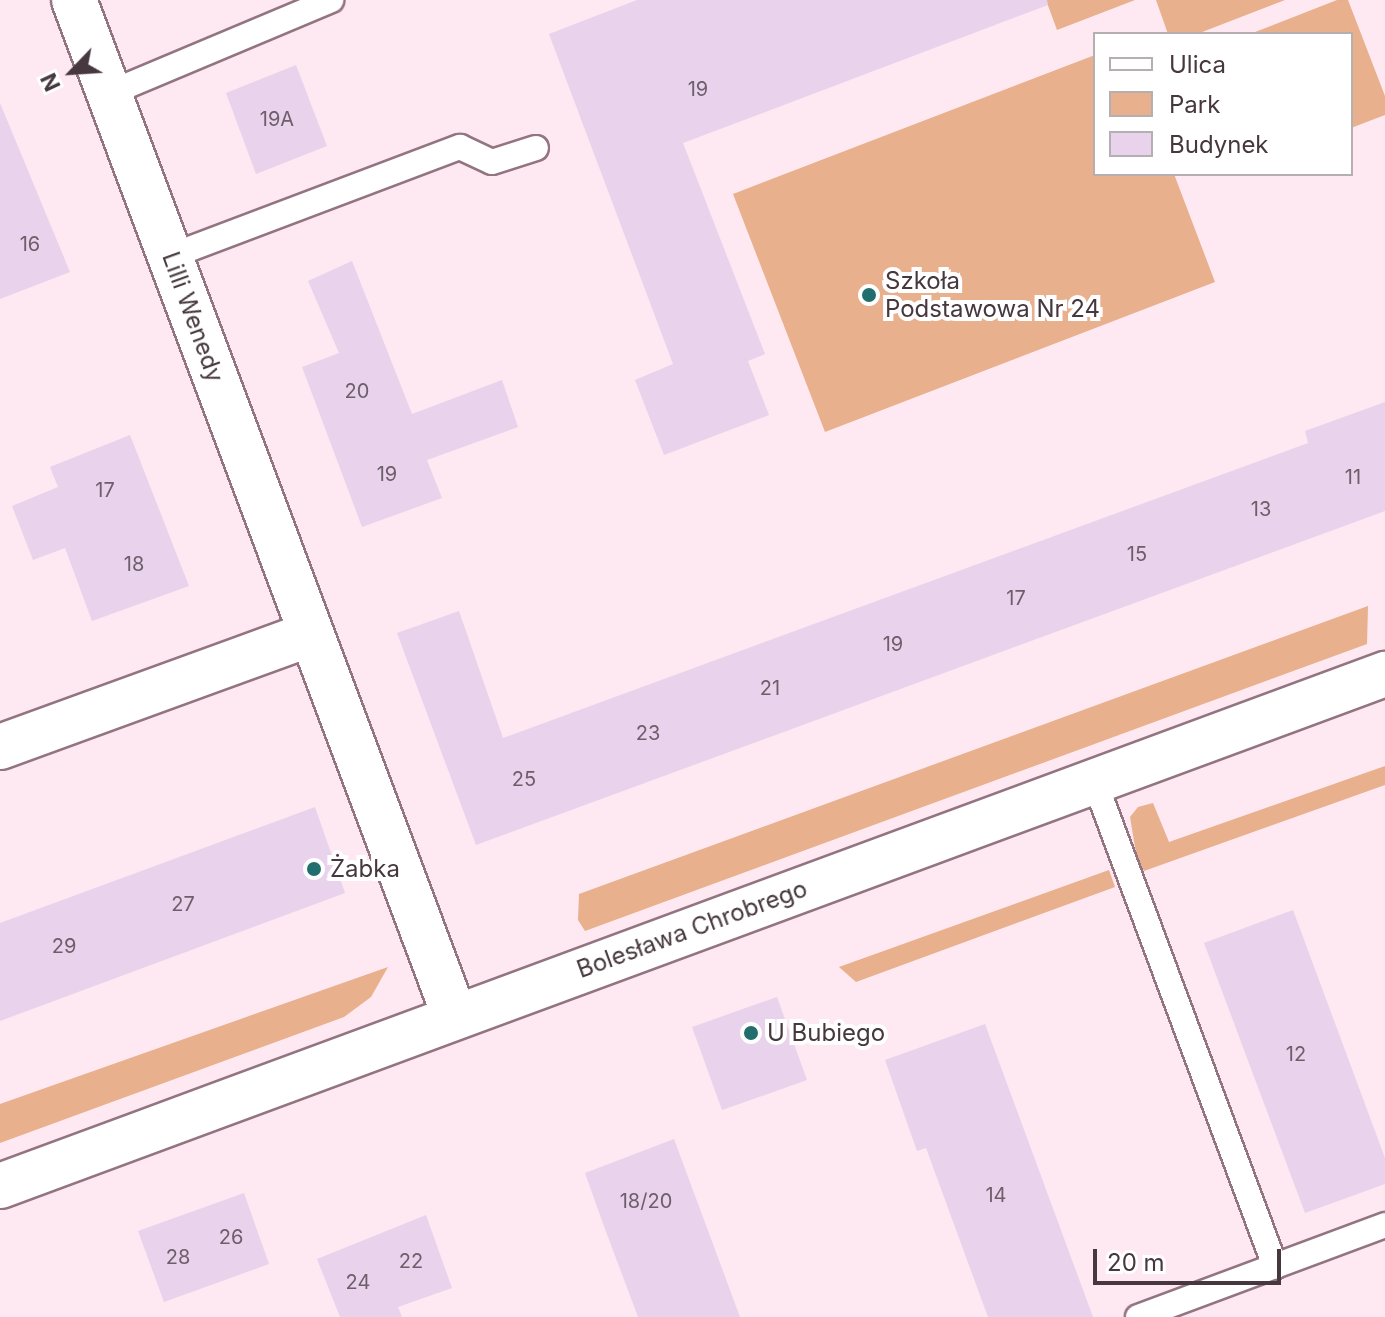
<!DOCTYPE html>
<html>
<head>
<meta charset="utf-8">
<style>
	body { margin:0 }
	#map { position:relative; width:1385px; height:1317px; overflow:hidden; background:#fee8f1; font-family:Inter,sans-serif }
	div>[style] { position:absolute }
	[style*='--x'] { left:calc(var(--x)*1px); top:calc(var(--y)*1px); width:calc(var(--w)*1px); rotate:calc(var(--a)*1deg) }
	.green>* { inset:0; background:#e8b08c }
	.building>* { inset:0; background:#e8d2ec }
	.roads { filter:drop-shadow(2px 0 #937481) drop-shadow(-2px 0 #937481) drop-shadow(0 2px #937481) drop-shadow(0 -2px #937481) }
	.service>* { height:24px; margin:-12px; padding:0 12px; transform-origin:12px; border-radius:12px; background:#fff }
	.minor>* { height:44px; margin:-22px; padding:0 22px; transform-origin:22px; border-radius:22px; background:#fff }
	.tertiary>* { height:44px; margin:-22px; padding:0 22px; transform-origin:22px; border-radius:22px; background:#fff }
	.dots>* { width:22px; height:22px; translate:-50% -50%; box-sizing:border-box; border:4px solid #fff; border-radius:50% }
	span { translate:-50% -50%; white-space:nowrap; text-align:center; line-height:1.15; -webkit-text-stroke:8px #fff; paint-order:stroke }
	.number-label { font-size:20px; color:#6e5e6a }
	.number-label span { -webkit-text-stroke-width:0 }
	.poi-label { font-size:24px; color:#46383e }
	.left { translate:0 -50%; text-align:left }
	.street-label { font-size:24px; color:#46383e }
	.legend { position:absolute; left:1093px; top:32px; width:260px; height:144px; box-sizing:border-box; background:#fff; border:2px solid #b5afb2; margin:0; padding:10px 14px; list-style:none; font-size:24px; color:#46383e }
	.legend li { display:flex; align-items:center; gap:16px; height:40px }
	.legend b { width:40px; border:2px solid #b5afb2 }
	.north { position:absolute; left:32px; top:32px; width:80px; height:80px; -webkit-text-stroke:6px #fff; paint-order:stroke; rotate:245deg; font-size:22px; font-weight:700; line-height:32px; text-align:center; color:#46383e }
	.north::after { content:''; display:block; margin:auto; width:28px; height:36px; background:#46383e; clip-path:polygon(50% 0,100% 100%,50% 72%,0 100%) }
	.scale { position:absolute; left:1093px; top:1249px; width:188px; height:36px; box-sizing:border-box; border:4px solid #46383e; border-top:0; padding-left:10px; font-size:24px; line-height:28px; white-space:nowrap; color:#46383e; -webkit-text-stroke:6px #fff; paint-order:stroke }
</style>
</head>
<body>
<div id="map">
	<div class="green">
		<i style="clip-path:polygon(1046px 0,1135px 0,1057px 30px)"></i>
		<i style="clip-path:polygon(1156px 0,1285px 0,1197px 34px,1168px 34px)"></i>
		<i style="clip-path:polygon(1337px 0,1348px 0,1385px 96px,1385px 115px,1351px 128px,1351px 34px,1250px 34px)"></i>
		<i style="clip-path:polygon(1095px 55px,1095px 174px,1174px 174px,1215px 282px,825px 432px,733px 194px)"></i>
		<i style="clip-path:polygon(1368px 606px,1367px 644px,585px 931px,578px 920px,579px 894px)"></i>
		<i style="clip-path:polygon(1385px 766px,1385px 785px,1144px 871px,1137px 859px,1130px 817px,1138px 807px,1153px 803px,1169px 842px)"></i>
		<i style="clip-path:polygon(1109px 870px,1115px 887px,856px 982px,839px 967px)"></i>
		<i style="clip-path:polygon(388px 967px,371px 997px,344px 1017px,0 1143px,0 1104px)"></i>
	</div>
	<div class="building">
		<i style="clip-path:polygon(637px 0,1047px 0,1048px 5px,683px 143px,765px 354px,748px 361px,769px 415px,664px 455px,635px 380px,673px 364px,549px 34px)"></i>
		<i style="clip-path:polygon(296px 65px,327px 146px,256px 174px,226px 93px)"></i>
		<i style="clip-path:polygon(0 103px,70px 272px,0 299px)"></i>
		<i style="clip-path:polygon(352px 261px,412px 414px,502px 380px,518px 427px,427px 460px,442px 498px,362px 527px,302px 367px,339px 353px,308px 281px)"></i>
		<i style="clip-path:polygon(1385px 402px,1385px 511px,476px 845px,397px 633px,459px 611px,503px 738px,1308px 443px,1305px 431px)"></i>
		<i style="clip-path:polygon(130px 435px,189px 586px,92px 621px,65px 548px,33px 560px,12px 506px,58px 487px,50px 467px)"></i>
		<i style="clip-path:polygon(315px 807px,345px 893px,0 1021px,0 923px)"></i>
		<i style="clip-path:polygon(1293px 910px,1385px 1158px,1385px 1184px,1305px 1213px,1204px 943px)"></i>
		<i style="clip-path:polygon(777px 997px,807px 1080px,722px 1110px,692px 1027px)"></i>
		<i style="clip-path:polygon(985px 1024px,1093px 1317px,988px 1317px,926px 1148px,917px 1151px,885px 1060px)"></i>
		<i style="clip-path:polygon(674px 1139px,740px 1317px,638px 1317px,605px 1229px,585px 1173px)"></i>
		<i style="clip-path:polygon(244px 1193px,269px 1264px,164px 1302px,138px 1231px)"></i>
		<i style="clip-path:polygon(426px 1215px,452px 1288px,398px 1307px,402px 1317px,340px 1317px,317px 1259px)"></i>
	</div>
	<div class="roads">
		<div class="service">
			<i style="--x:110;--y:93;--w:240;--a:-22.8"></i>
			<i style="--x:171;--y:256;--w:309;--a:-20.7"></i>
			<i style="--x:460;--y:147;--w:35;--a:25"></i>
			<i style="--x:492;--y:162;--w:46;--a:-17.7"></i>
			<i style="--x:1094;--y:780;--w:519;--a:69.57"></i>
			<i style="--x:1138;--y:1317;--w:264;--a:-20.4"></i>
		</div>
		<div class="minor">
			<i style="--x:74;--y:0;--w:1086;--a:69.46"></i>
			<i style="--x:0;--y:747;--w:331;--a:-20"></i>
		</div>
		<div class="tertiary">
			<i style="--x:0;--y:1186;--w:1477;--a:-20.29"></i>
		</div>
	</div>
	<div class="dots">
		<i style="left:869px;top:295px;background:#226e6f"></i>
		<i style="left:314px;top:869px;background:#226e6f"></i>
		<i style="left:751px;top:1033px;background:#226e6f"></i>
	</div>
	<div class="number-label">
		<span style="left:698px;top:89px">19</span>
		<span style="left:277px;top:119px">19A</span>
		<span style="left:30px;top:244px">16</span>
		<span style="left:357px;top:391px">20</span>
		<span style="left:387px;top:474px">19</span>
		<span style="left:1353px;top:477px">11</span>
		<span style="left:105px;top:490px">17</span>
		<span style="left:1261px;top:509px">13</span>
		<span style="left:1137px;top:554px">15</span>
		<span style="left:134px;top:564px">18</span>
		<span style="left:1016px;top:598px">17</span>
		<span style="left:893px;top:644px">19</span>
		<span style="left:770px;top:688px">21</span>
		<span style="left:648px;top:733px">23</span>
		<span style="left:524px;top:779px">25</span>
		<span style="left:183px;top:904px">27</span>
		<span style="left:64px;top:946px">29</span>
		<span style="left:1296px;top:1054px">12</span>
		<span style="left:996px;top:1195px">14</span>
		<span style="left:646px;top:1201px">18/20</span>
		<span style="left:231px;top:1237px">26</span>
		<span style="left:178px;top:1257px">28</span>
		<span style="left:411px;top:1261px">22</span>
		<span style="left:358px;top:1282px">24</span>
	</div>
	<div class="poi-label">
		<span class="left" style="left:885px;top:295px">Szkoła<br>Podstawowa Nr 24</span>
		<span class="left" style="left:330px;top:869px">Żabka</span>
		<span class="left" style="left:767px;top:1033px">U Bubiego</span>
	</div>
	<div class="street-label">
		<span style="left:193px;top:317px;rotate:70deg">Lilli Wenedy</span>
		<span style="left:692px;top:929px;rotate:-20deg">Bolesława Chrobrego</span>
	</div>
	<ul class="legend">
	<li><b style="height:10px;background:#fff"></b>Ulica</li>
	<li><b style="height:22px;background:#e8b08c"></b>Park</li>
	<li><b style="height:22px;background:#e8d2ec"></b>Budynek</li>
	</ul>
	<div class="north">N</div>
	<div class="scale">20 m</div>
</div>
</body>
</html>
